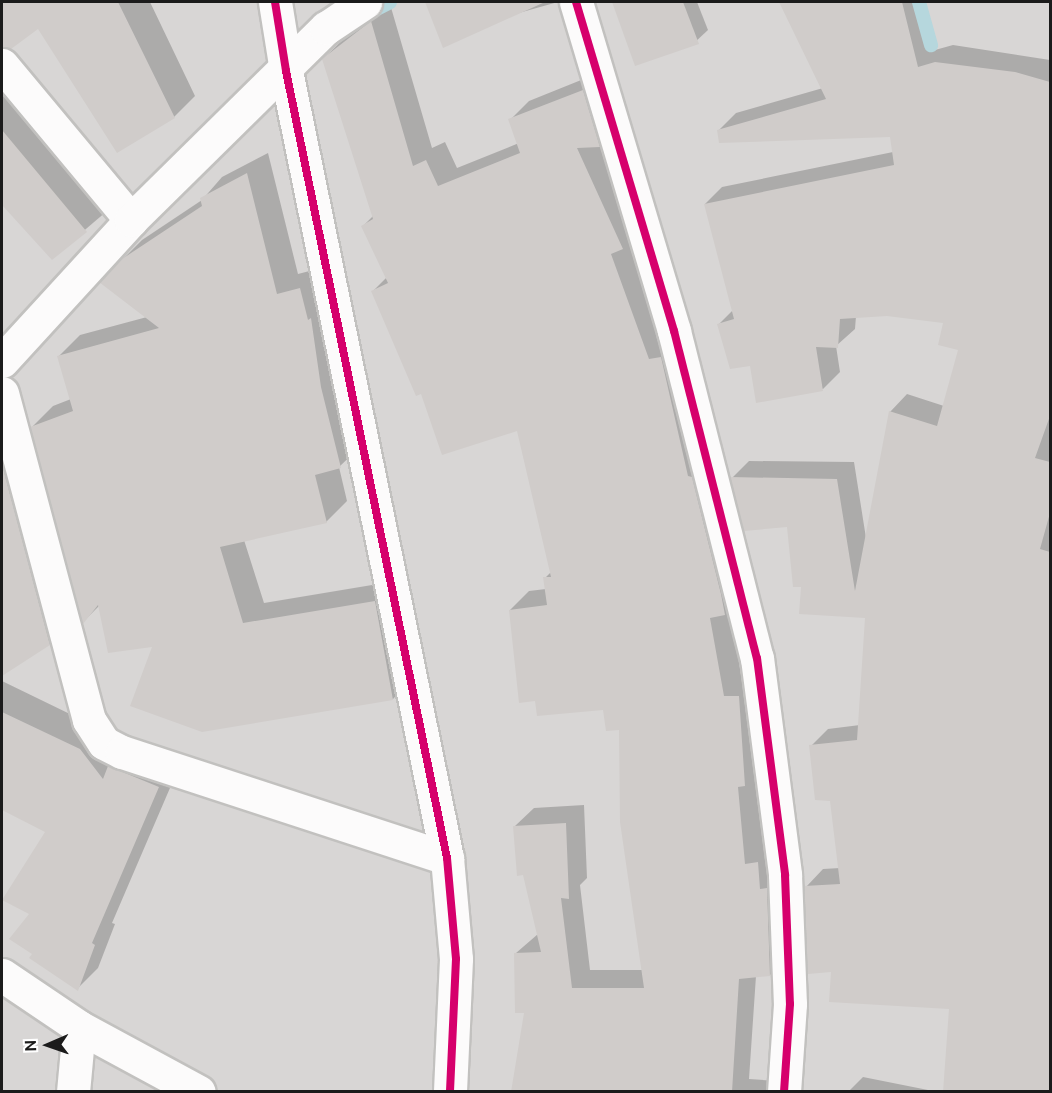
<!DOCTYPE html>
<html>
<head>
<meta charset="utf-8">
<style>
	body { margin:0 }
	#map { position:relative; width:1052px; height:1093px; overflow:hidden; background:#e9e6e3; font-family:Ubuntu,sans-serif }
	div>[style] { position:absolute }
	[style*='--x'] { left:calc(var(--x)*1px); top:calc(var(--y)*1px); width:calc(var(--w)*1px); rotate:calc(var(--a)*1deg) }
	.residential>* { inset:0; background:#d8d6d5 }
	.shadow>* { inset:0; background:#0003 }
	.stream>* { height:14px; margin:-7px; padding:0 7px; transform-origin:7px; border-radius:7px; background:#b6d7dd }
	.building>* { inset:0; background:#d0ccca }
	.roads { filter:drop-shadow(2px 0 #c2c1bf) drop-shadow(-2px 0 #c2c1bf) drop-shadow(0 2px #c2c1bf) drop-shadow(0 -2px #c2c1bf) }
	.minor>* { height:33px; margin:-16.5px; padding:0 16.5px; transform-origin:16.5px; border-radius:16.5px; background:#fcfbfb }
	.cycleway>* { height:8px; margin:-4px; padding:0 4px; transform-origin:4px; border-radius:4px; background:#d6006c }
	span { translate:-50% -50%; white-space:nowrap; text-align:center; line-height:1.15; -webkit-text-stroke:4.5px #fff; paint-order:stroke }
	.frame { position:absolute; inset:0; border:3px solid #1b1b1b; pointer-events:none }
	.north { position:absolute; left:18px; top:1015px; width:60px; height:60px; -webkit-text-stroke:4px #fff; paint-order:stroke; rotate:268deg; font-size:16px; font-weight:700; line-height:24px; text-align:center; color:#1b1b1b }
	.north::after { content:''; display:block; margin:auto; width:21px; height:27px; background:#1b1b1b; clip-path:polygon(50% 0,100% 100%,50% 72%,0 100%) }
</style>
</head>
<body>
<div id="map">
	<div class="residential">
		<i style="clip-path:polygon(2px 2px,1050px 2px,1050px 1091px,2px 1091px)"></i>
	</div>
	<div class="shadow">
		<i style="clip-path:polygon(2px 2px,150px 2px,195px 96px,174px 117px,118px 151px,39px 27px,4px 45px)"></i>
		<i style="clip-path:polygon(426px 2px,558px 2px,497px 19px,444px 46px)"></i>
		<i style="clip-path:polygon(614px 2px,697px 2px,708px 30px,693px 44px,636px 64px)"></i>
		<i style="clip-path:polygon(781px 2px,923px 2px,935px 50px,953px 45px,1050px 60px,1050px 1092px,945px 1092px,951px 1007px,833px 970px,806px 887px,823px 869px,840px 868px,831px 800px,811px 746px,828px 729px,860px 725px,867px 617px,802px 586px,788px 525px,732px 478px,749px 461px,854px 462px,866px 538px,890px 412px,907px 394px,944px 406px,960px 349px,945px 322px,887px 315px,856px 316px,855px 329px,836px 346px,840px 372px,823px 389px,751px 364px,719px 324px,733px 310px,705px 204px,722px 187px,893px 152px,891px 136px,718px 131px,736px 113px,823px 88px)"></i>
		<i style="clip-path:polygon(390px 4px,432px 148px,445px 142px,457px 168px,519px 143px,510px 120px,529px 101px,601px 72px,730px 608px,757px 772px,764px 846px,777px 844px,788px 956px,770px 975px,756px 976px,749px 1079px,778px 1081px,776px 1092px,513px 1092px,526px 1011px,516px 953px,538px 934px,515px 826px,534px 808px,584px 805px,587px 878px,580px 885px,590px 970px,643px 970px,620px 728px,604px 708px,537px 699px,510px 610px,529px 591px,546px 589px,545px 578px,551px 572px,518px 429px,421px 392px,373px 291px,387px 277px,363px 226px,373px 216px,323px 59px,359px 24px)"></i>
		<i style="clip-path:polygon(2px 73px,107px 211px,52px 258px,2px 202px)"></i>
		<i style="clip-path:polygon(268px 153px,298px 274px,321px 268px,361px 446px,339px 467px,347px 501px,326px 522px,244px 540px,264px 603px,396px 581px,413px 678px,393px 699px,155px 645px,100px 605px,84px 621px,32px 427px,53px 406px,71px 399px,59px 356px,80px 335px,147px 317px,120px 262px,142px 240px,202px 200px,222px 177px)"></i>
		<i style="clip-path:polygon(2px 414px,69px 623px,49px 644px,16px 665px,2px 659px)"></i>
		<i style="clip-path:polygon(2px 681px,179px 767px,112px 923px,115px 924px,98px 968px,77px 989px,34px 953px,31px 914px,48px 832px,2px 808px,2px 796px,17px 765px,2px 756px)"></i>
		<i style="clip-path:polygon(863px 1077px,938px 1092px,848px 1092px)"></i>
	</div>
	<div class="stream">
		<i style="--x:919;--y:2;--w:45;--a:74.4"></i>
		<i style="--x:365;--y:15;--w:28;--a:-27"></i>
	</div>
	<div class="building">
		<i style="clip-path:polygon(2px 2px,118px 2px,175px 118px,117px 153px,38px 29px,11px 49px,2px 47px)"></i>
		<i style="clip-path:polygon(425px 2px,545px 2px,443px 48px)"></i>
		<i style="clip-path:polygon(612px 2px,683px 2px,699px 44px,635px 66px)"></i>
		<i style="clip-path:polygon(779px 2px,902px 2px,918px 67px,935px 62px,1015px 72px,1050px 82px,1050px 416px,1035px 458px,1050px 462px,1050px 513px,1040px 549px,1050px 552px,1050px 1092px,943px 1092px,949px 1009px,829px 1002px,831px 972px,808px 974px,804px 886px,840px 884px,830px 801px,815px 800px,809px 745px,857px 740px,865px 618px,799px 614px,801px 587px,793px 587px,787px 527px,744px 531px,730px 477px,837px 479px,855px 591px,889px 411px,937px 426px,958px 350px,938px 345px,943px 323px,887px 316px,840px 319px,838px 348px,816px 347px,823px 391px,756px 403px,750px 366px,730px 369px,717px 324px,734px 319px,704px 204px,894px 165px,890px 137px,719px 143px,717px 130px,826px 99px)"></i>
		<i style="clip-path:polygon(371px 21px,413px 166px,426px 160px,438px 186px,520px 153px,508px 119px,583px 90px,600px 147px,577px 148px,623px 249px,611px 254px,649px 359px,661px 357px,688px 476px,692px 477px,721px 594px,725px 615px,710px 618px,724px 696px,739px 696px,745px 786px,738px 787px,745px 864px,758px 862px,760px 889px,767px 888px,770px 976px,739px 979px,732px 1092px,511px 1092px,524px 1013px,515px 1013px,514px 953px,541px 952px,523px 875px,517px 876px,513px 826px,566px 823px,569px 899px,561px 898px,572px 988px,644px 988px,620px 822px,619px 730px,606px 731px,603px 710px,537px 716px,535px 701px,519px 703px,509px 610px,547px 605px,543px 577px,551px 577px,517px 431px,442px 455px,421px 394px,416px 396px,371px 291px,388px 283px,361px 226px,373px 219px,322px 59px)"></i>
		<i style="clip-path:polygon(2px 130px,87px 232px,52px 260px,2px 205px)"></i>
		<i style="clip-path:polygon(247px 173px,277px 294px,300px 288px,308px 320px,311px 318px,321px 387px,341px 468px,315px 475px,327px 523px,220px 547px,243px 623px,375px 601px,393px 700px,202px 732px,130px 706px,152px 647px,108px 653px,98px 605px,83px 624px,30px 427px,73px 411px,57px 356px,159px 328px,99px 282px,119px 261px,202px 206px,200px 198px)"></i>
		<i style="clip-path:polygon(2px 464px,50px 645px,2px 676px)"></i>
		<i style="clip-path:polygon(2px 712px,80px 749px,103px 779px,108px 766px,159px 787px,92px 943px,95px 945px,78px 991px,29px 958px,32px 954px,9px 939px,29px 914px,2px 900px,45px 832px,2px 810px)"></i>
	</div>
	<div class="roads">
		<div class="minor">
			<i style="--x:275;--y:2;--w:70;--a:80.9"></i>
			<i style="--x:286;--y:71;--w:803;--a:78.44"></i>
			<i style="--x:447;--y:858;--w:101;--a:84.9"></i>
			<i style="--x:456;--y:959;--w:133;--a:92.6"></i>
			<i style="--x:576;--y:2;--w:343;--a:73.4"></i>
			<i style="--x:674;--y:331;--w:337;--a:75.8"></i>
			<i style="--x:757;--y:658;--w:219;--a:82.6"></i>
			<i style="--x:785;--y:875;--w:129;--a:87.8"></i>
			<i style="--x:790;--y:1004;--w:88;--a:93.9"></i>
			<i style="--x:2;--y:65;--w:202;--a:50.2"></i>
			<i style="--x:2;--y:361;--w:191;--a:-47.5"></i>
			<i style="--x:131;--y:220;--w:274;--a:-44.6"></i>
			<i style="--x:326;--y:28;--w:47;--a:-33.7"></i>
			<i style="--x:2;--y:393;--w:338;--a:75.1"></i>
			<i style="--x:89;--y:720;--w:27;--a:57"></i>
			<i style="--x:104;--y:743;--w:20;--a:27"></i>
			<i style="--x:122;--y:752;--w:342;--a:18.1"></i>
			<i style="--x:2;--y:975;--w:93;--a:34"></i>
			<i style="--x:79;--y:1027;--w:136;--a:28.4"></i>
			<i style="--x:73;--y:1092;--w:65;--a:-84.7"></i>
		</div>
	</div>
	<div class="cycleway">
		<i style="--x:275;--y:2;--w:70;--a:80.9"></i>
		<i style="--x:286;--y:71;--w:803;--a:78.44"></i>
		<i style="--x:447;--y:858;--w:101;--a:84.9"></i>
		<i style="--x:456;--y:959;--w:133;--a:92.6"></i>
		<i style="--x:576;--y:2;--w:343;--a:73.4"></i>
		<i style="--x:674;--y:331;--w:337;--a:75.8"></i>
		<i style="--x:757;--y:658;--w:219;--a:82.6"></i>
		<i style="--x:785;--y:875;--w:129;--a:87.8"></i>
		<i style="--x:790;--y:1004;--w:88;--a:93.9"></i>
	</div>
	<div class="frame"></div>
	<div class="north">N</div>
</div>
</body>
</html>
